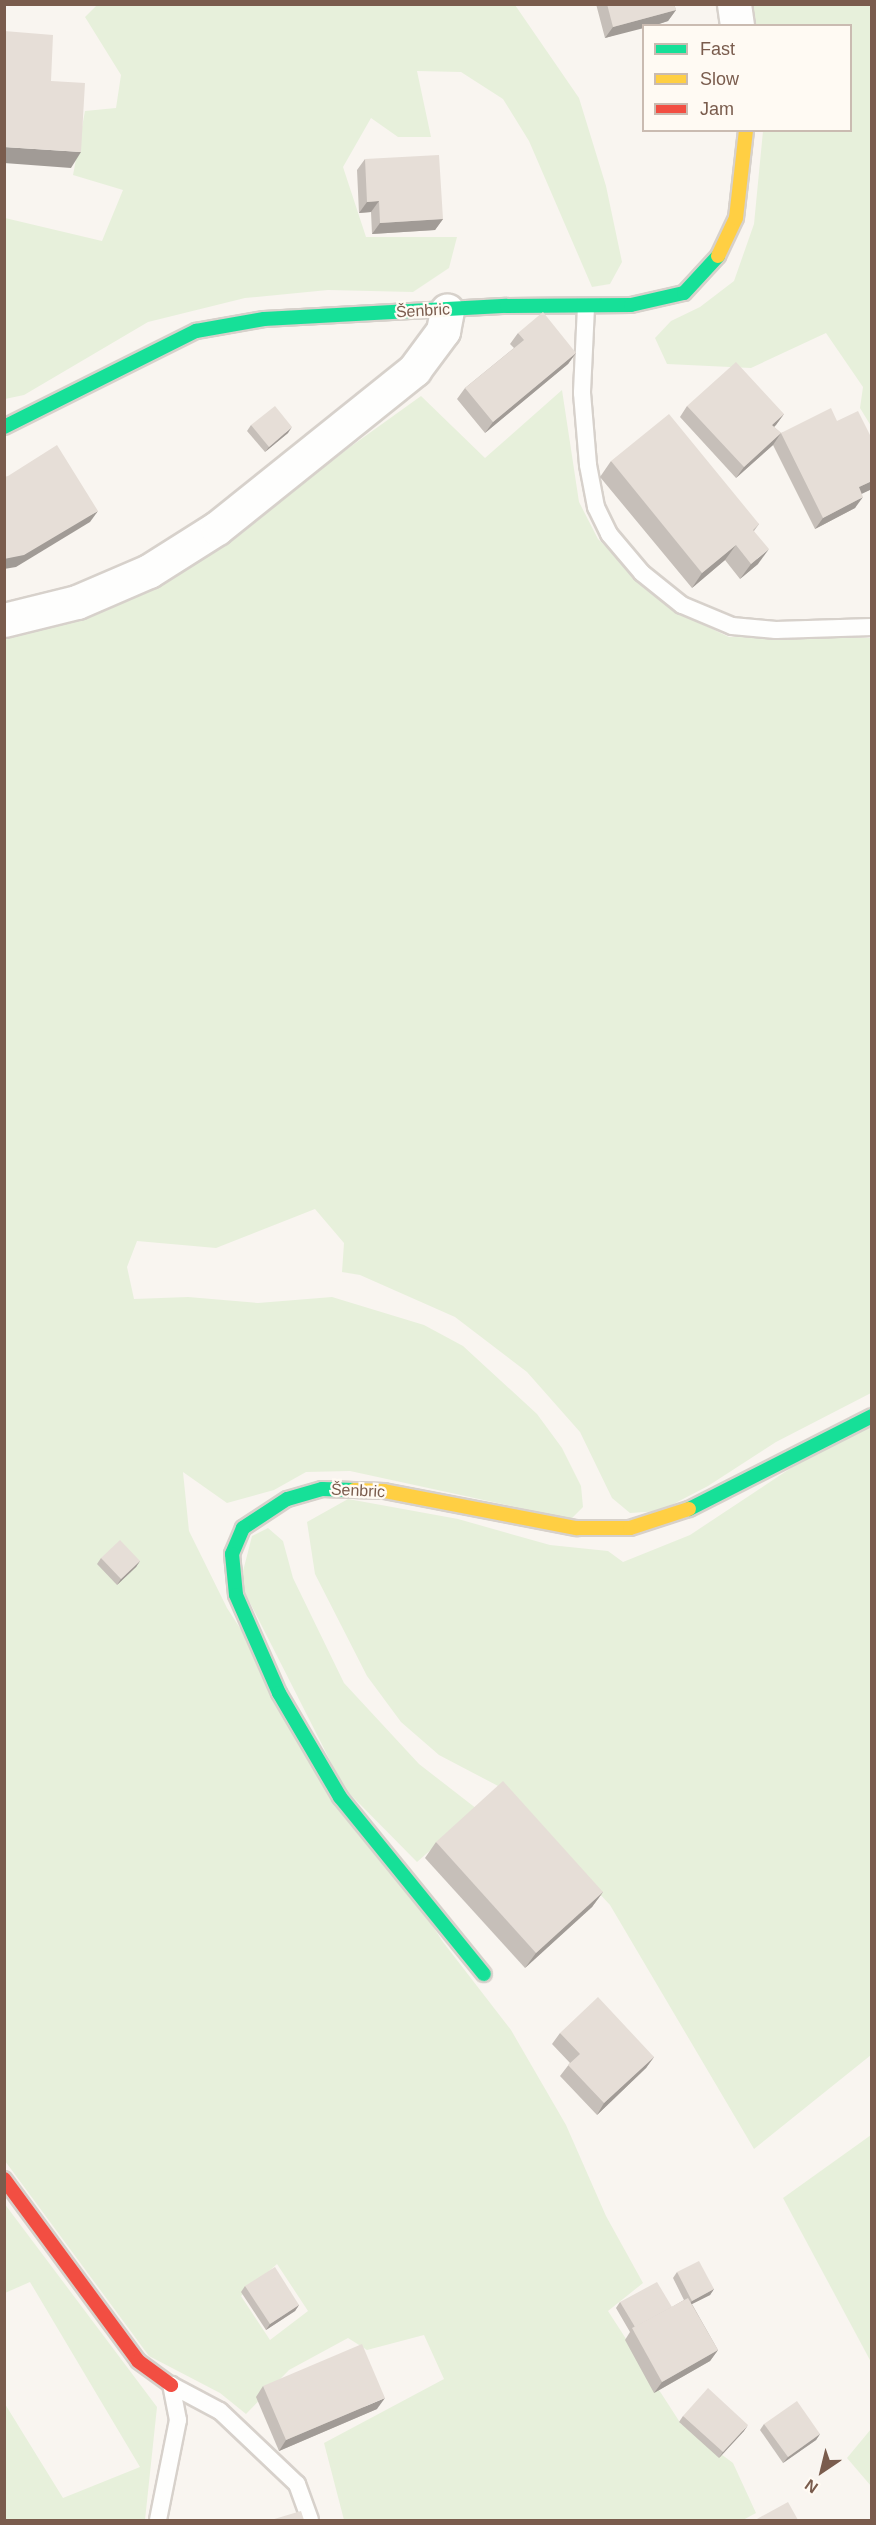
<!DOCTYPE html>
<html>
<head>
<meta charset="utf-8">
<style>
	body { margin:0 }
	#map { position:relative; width:876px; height:2525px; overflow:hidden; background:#f9f5f0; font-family:Helvetica,sans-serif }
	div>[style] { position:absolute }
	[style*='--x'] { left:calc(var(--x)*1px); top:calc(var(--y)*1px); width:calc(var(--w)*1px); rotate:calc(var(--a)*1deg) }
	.green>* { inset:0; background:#e7f0db }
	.roads { filter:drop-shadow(2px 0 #d7d1cb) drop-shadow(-2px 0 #d7d1cb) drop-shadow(0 2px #d7d1cb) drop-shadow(0 -2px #d7d1cb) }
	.lane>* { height:16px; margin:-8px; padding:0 8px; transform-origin:8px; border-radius:8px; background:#fefefd }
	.street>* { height:33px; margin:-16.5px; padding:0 16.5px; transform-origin:16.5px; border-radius:16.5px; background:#fefefd }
	.fast>* { height:14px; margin:-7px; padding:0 7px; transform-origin:7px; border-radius:7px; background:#16e098 }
	.slow>* { height:14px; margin:-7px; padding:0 7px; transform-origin:7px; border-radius:7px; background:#ffcf43 }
	.jam>* { height:14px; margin:-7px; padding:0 7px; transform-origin:7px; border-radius:7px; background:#f24e42 }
	.wall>* { inset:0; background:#c6bfb9 }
	.shaded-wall>* { inset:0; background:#a19b96 }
	.building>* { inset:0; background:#e6ded7 }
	span { translate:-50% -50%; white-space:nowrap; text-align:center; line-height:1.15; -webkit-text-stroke:4.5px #fffaf3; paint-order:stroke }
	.street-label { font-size:16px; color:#7a5c4d }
	.frame { position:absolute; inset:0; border:6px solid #7a5c4d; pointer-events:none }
	.legend { position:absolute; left:642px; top:24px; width:210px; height:108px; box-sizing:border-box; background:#fffaf3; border:2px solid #cabbb1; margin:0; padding:8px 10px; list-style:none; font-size:18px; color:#7a5c4d }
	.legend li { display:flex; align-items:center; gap:12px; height:30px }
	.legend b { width:30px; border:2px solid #cabbb1 }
	.north { position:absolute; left:792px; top:2441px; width:60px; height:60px; -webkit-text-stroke:4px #fffaf3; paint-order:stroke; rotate:215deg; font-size:16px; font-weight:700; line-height:24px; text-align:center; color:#7a5c4d }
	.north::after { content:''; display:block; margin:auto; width:21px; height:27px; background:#7a5c4d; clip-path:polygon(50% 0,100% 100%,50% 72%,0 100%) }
</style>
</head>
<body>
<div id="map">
	<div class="green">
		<i style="clip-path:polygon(97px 5px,515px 5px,579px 98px,606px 186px,622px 262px,610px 284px,592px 287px,529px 141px,503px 99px,461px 72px,417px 71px,431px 137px,398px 137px,371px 118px,343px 167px,366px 237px,457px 237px,449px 268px,413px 292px,328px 290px,245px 298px,148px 322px,24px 395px,5px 399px,5px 218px,102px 241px,123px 190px,73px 175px,85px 111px,116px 108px,121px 75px,85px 17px)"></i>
		<i style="clip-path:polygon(749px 5px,871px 5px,871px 426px,860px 408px,863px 387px,826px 333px,751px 368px,667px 364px,655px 338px,671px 321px,700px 307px,734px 281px,754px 224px,763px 131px,850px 130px,850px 26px,754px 25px)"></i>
		<i style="clip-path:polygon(evenodd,562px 390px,579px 502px,598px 539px,672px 610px,729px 637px,871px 638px,871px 1393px,776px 1442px,708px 1486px,660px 1511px,630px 1513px,612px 1498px,580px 1432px,527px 1372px,455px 1317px,360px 1275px,342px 1272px,344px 1243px,315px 1209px,216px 1248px,137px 1241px,127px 1267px,134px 1299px,188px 1297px,258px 1303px,332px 1297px,424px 1325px,463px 1346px,537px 1414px,562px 1448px,581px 1486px,583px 1507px,571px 1519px,350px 1471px,306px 1472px,274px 1490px,227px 1503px,183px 1472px,189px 1531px,227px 1608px,443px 1942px,511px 2030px,566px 2125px,606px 2216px,643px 2283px,608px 2311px,681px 2424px,733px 2463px,756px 2513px,743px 2520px,344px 2520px,324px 2443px,444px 2379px,424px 2335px,367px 2350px,348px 2338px,289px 2370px,246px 2414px,220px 2393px,149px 2356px,5px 2161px,4px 636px,63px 622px,165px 580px,421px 396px,485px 458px,562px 390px,277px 2264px,308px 2311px,270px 2340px,241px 2296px,277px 2264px)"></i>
		<i style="clip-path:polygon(871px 1426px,871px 2055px,754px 2149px,610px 1905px,500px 1787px,439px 1755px,401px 1722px,367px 1676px,315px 1574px,307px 1522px,348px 1499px,458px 1519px,550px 1545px,608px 1551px,623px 1562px,690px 1535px,803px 1460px)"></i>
		<i style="clip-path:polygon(268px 1528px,283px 1541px,293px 1578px,344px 1683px,419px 1764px,477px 1809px,417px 1862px,344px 1788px,240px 1583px,252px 1536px)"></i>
		<i style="clip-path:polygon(871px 2135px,871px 2362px,783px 2198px)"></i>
		<i style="clip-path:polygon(4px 2203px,157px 2407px,145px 2520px,5px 2520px,5px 2404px,63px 2498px,140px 2467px,30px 2282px,5px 2293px)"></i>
		<i style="clip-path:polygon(871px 2429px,871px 2486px,847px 2458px)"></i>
	</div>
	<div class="roads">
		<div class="lane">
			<i style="--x:586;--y:307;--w:86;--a:92.7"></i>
			<i style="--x:582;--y:393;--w:72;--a:85.2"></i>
			<i style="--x:588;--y:465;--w:43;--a:79.2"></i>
			<i style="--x:596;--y:507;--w:30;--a:64"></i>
			<i style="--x:609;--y:534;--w:51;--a:49.8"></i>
			<i style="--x:642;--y:573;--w:51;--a:38.7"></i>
			<i style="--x:682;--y:605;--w:54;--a:22.8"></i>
			<i style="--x:732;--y:626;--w:44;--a:5.2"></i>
			<i style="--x:776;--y:630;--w:96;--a:-1.8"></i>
			<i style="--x:171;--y:2385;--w:55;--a:28"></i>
			<i style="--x:220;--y:2411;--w:106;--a:43.5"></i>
			<i style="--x:297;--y:2484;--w:38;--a:70"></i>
			<i style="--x:158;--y:2520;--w:102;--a:-78.7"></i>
			<i style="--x:178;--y:2420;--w:36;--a:-101"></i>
		</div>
		<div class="street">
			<i style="--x:734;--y:4;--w:22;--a:82"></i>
			<i style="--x:4;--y:620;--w:75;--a:-13.9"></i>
			<i style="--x:77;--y:602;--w:78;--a:-23.3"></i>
			<i style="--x:149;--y:571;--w:80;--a:-32.3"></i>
			<i style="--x:217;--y:528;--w:253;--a:-38.7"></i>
			<i style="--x:414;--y:370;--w:49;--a:-53.4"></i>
			<i style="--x:443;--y:331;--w:21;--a:-79"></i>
		</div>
		<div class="fast">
			<i style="--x:4;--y:427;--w:215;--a:-26.6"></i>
			<i style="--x:196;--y:331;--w:69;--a:-10"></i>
			<i style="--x:264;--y:319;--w:243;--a:-3.1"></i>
			<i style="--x:507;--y:306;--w:124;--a:-0.5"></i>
			<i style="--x:631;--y:305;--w:54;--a:-12.8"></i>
			<i style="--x:684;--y:293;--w:50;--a:-47.4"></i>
			<i style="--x:354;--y:1490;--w:32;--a:-178"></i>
			<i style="--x:322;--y:1489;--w:36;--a:164"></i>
			<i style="--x:287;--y:1499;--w:53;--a:146.6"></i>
			<i style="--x:243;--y:1528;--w:28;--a:113"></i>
			<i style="--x:232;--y:1554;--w:41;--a:84.4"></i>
			<i style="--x:236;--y:1595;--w:107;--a:66.3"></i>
			<i style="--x:279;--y:1693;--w:121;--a:59.6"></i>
			<i style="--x:340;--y:1797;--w:228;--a:50.9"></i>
			<i style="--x:689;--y:1509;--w:205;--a:-26.9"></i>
		</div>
		<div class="slow">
			<i style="--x:718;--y:256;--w:42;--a:-64.7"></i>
			<i style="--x:736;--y:218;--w:89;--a:-83.5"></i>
			<i style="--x:354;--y:1490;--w:30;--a:2"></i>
			<i style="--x:384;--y:1491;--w:197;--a:10.9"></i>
			<i style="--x:577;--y:1528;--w:53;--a:0"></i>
			<i style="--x:630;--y:1528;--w:62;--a:-17.9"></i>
		</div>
		<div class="jam">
			<i style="--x:4;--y:2179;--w:226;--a:53.6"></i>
			<i style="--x:138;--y:2361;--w:41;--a:36"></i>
		</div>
	</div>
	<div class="wall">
		<i style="clip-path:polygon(596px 4px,674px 4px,676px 10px,668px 21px,653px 26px,644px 26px,605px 38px)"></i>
		<i style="clip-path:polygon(365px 159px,443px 219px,435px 230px,372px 234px,371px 212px,359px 213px,357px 170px)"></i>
		<i style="clip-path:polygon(518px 333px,576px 353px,568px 364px,485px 433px,457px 399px,465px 388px,514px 348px,510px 344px)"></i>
		<i style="clip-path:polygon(687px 406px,784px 414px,774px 427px,781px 433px,837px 421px,872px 439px,872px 489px,862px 493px,855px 508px,815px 529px,773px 445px,736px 478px,680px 417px)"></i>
		<i style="clip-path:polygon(251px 425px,288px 433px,265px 452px,247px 431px)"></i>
		<i style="clip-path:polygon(611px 461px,759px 524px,754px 531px,758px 564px,740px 579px,725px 560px,692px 588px,600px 477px)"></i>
		<i style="clip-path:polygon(101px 1558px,140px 1561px,136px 1567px,117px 1585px,97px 1564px)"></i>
		<i style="clip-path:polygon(436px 1842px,603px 1892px,592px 1907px,525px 1968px,425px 1858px)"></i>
		<i style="clip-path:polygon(560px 2033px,654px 2057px,646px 2068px,597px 2115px,560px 2076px,570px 2063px,552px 2044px)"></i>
		<i style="clip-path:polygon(677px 2272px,714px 2289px,710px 2295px,692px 2304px,718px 2350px,710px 2361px,654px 2393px,625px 2340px,630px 2332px,616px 2308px,620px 2302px,672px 2307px,684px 2300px,673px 2278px)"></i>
		<i style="clip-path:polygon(245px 2286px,299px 2305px,295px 2311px,266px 2330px,241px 2292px)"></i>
		<i style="clip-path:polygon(263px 2386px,377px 2409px,279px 2451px,256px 2397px)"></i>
		<i style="clip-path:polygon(683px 2416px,744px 2431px,719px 2458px,679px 2422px)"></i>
		<i style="clip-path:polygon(764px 2424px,820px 2434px,816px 2440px,783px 2463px,760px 2430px)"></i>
	</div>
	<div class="shaded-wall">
		<i style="clip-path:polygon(676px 10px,668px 21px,653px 26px,644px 26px,644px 28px,605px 38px,613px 27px)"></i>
		<i style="clip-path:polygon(4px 147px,81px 152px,71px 168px,4px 163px)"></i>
		<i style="clip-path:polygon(379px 201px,371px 212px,359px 213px,367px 202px)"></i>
		<i style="clip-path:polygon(443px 219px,435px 230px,372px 234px,380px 223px)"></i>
		<i style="clip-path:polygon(576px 353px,568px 364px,485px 433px,493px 422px)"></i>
		<i style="clip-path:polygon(784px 414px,776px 425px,764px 436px,772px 425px)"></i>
		<i style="clip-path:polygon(292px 427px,288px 433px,265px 452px,269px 447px)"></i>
		<i style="clip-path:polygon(781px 433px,773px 445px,736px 478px,744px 467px)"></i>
		<i style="clip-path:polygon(872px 481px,872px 489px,851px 499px,859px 487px)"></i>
		<i style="clip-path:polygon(863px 497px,855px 508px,815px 529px,823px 518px)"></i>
		<i style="clip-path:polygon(98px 511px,90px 522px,16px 567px,4px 569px,4px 559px)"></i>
		<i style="clip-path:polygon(736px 545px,725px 560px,692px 588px,702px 573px)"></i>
		<i style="clip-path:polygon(769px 549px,758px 564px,740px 579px,751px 564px)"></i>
		<i style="clip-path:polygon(140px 1561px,136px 1567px,117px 1585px,121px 1579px)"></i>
		<i style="clip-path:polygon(603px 1892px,592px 1907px,525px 1968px,536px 1953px)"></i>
		<i style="clip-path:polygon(654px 2057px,646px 2068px,597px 2115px,604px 2103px)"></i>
		<i style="clip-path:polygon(714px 2289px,710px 2295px,688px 2306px,692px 2301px)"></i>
		<i style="clip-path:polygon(299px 2305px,295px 2311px,266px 2330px,270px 2324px)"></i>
		<i style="clip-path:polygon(718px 2350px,710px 2361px,654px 2393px,662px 2382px)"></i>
		<i style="clip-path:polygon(385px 2398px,377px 2409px,279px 2451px,286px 2440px)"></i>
		<i style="clip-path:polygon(748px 2425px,744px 2431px,719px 2458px,723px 2452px)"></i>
		<i style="clip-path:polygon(820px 2434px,816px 2440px,783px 2463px,788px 2457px)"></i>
	</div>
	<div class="building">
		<i style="clip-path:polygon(607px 4px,674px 4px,676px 10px,613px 27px)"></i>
		<i style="clip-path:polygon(4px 31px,53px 35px,51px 81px,85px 83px,81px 152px,4px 147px)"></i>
		<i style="clip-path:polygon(439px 155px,443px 219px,380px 223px,379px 201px,367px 202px,365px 159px)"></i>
		<i style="clip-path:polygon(543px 312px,576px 353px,493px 422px,465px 388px,524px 340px,518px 333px)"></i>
		<i style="clip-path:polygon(736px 362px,784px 414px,772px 425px,781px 433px,744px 467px,687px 406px)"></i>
		<i style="clip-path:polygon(275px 406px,292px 427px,269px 447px,251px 425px)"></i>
		<i style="clip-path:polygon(831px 408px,837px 421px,858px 411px,872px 439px,872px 481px,859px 487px,863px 497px,823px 518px,781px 433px)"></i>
		<i style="clip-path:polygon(669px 414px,759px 524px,753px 530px,769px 549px,751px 564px,736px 545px,702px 573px,611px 461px)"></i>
		<i style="clip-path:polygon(57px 445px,98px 511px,24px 555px,4px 559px,4px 477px,8px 476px)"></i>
		<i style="clip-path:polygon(120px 1540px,140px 1561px,121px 1579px,101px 1558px)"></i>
		<i style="clip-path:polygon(503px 1781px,603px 1892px,536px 1953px,436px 1842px)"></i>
		<i style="clip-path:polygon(598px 1997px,654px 2057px,604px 2103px,568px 2065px,580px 2054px,560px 2033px)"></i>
		<i style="clip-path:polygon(699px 2261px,714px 2289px,692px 2301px,677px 2272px)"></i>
		<i style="clip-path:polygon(275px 2267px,299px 2305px,270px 2324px,245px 2286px)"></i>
		<i style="clip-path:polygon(657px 2282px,672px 2307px,635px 2327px,620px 2302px)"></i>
		<i style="clip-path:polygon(688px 2298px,718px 2350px,662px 2382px,632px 2328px)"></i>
		<i style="clip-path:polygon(362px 2344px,385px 2398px,286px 2440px,263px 2386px)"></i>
		<i style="clip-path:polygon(708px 2388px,748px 2425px,723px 2452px,683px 2416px)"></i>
		<i style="clip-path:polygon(797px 2401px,820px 2434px,788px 2457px,764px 2424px)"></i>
		<i style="clip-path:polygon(788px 2502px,798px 2520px,755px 2520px)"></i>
		<i style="clip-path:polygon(301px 2511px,304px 2520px,271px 2520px)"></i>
	</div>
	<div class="street-label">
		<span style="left:423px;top:311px;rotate:-3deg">Šenbric</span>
		<span style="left:358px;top:1491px;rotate:3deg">Šenbric</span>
	</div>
	<div class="frame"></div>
	<ul class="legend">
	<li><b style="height:8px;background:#16e098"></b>Fast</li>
	<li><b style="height:8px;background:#ffcf43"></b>Slow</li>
	<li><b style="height:8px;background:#f24e42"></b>Jam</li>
	</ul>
	<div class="north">N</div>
</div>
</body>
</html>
